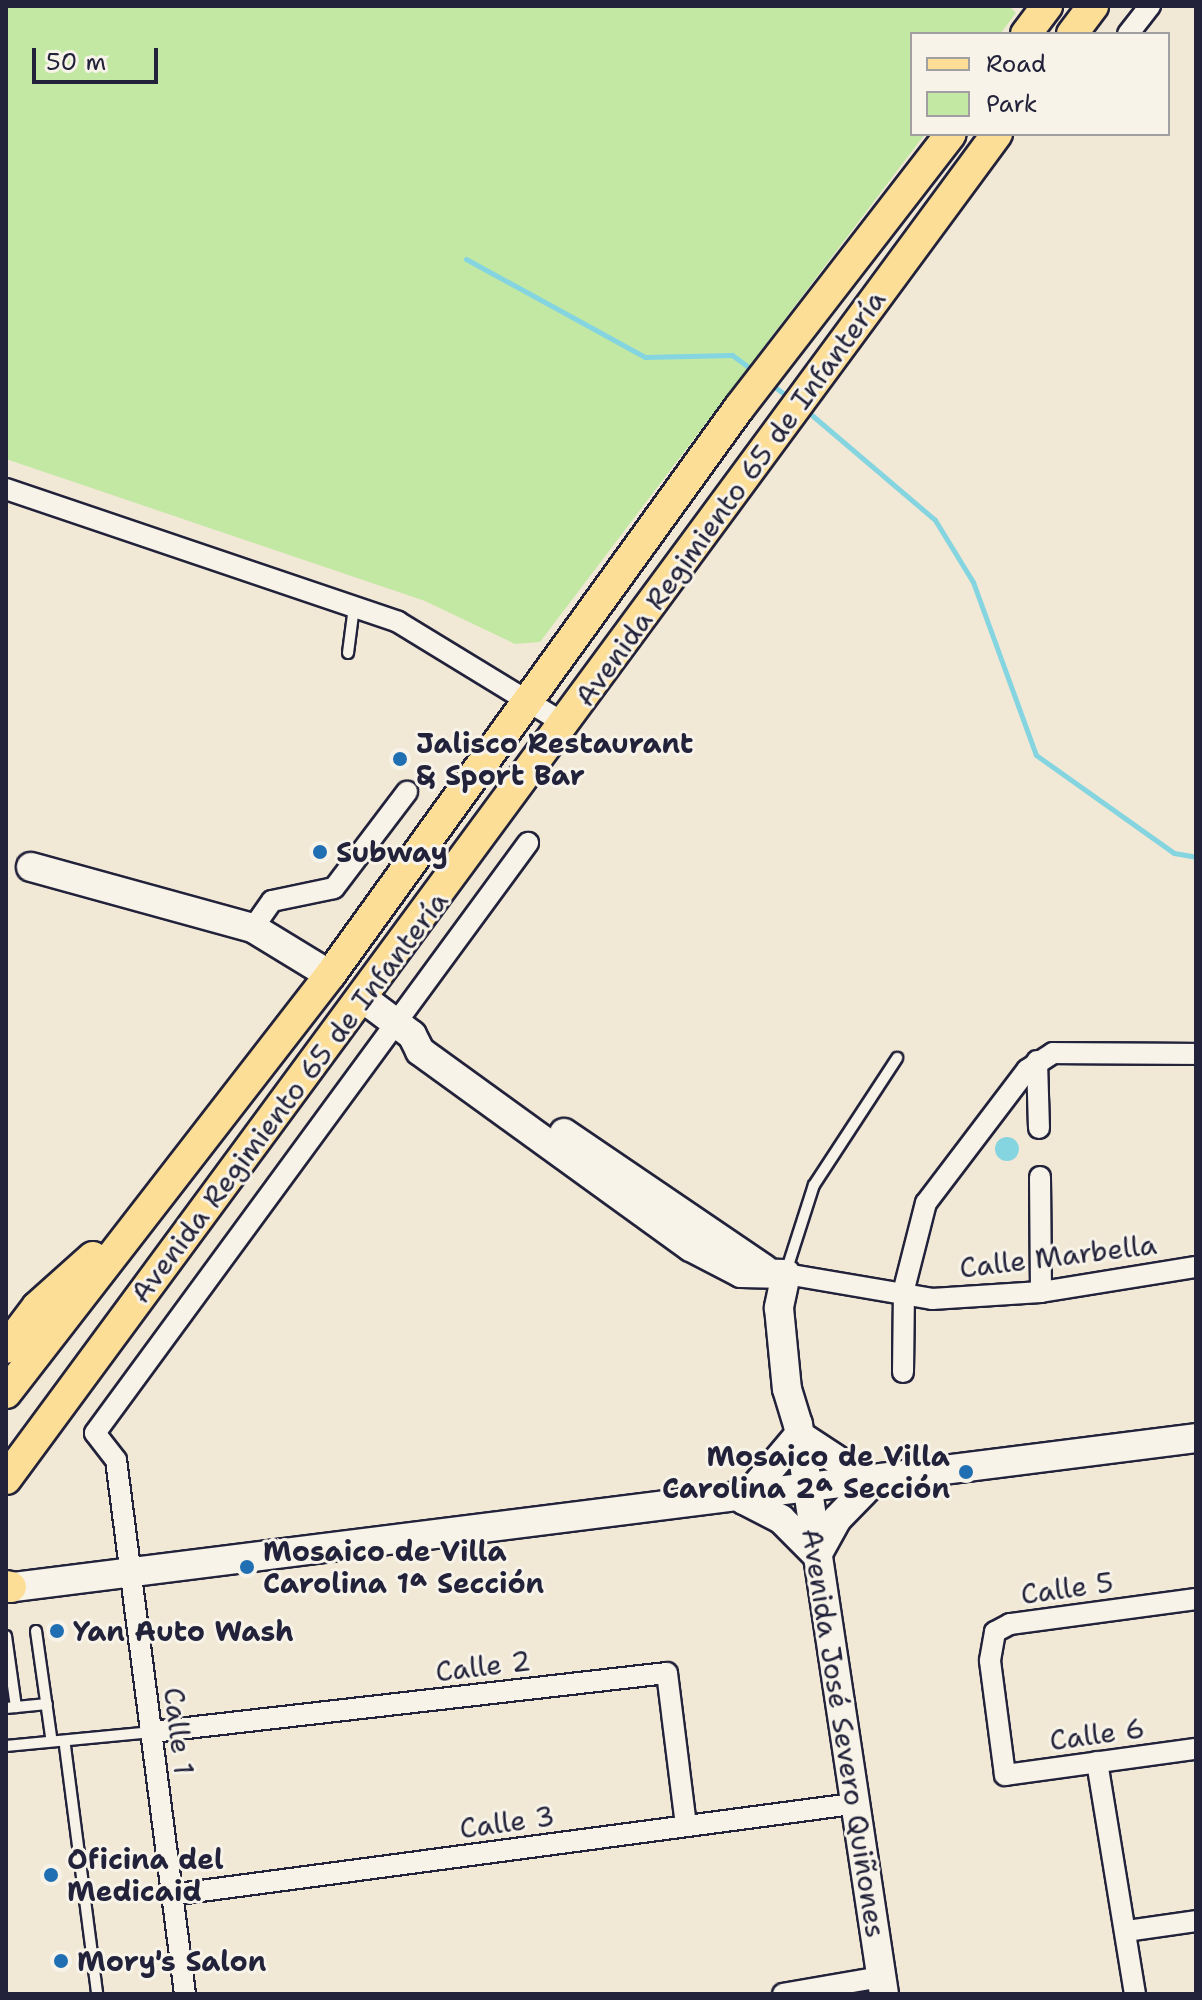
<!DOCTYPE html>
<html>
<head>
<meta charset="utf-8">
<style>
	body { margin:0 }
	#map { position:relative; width:1202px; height:2000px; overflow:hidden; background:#f1e8d6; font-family:"Shantell Sans",sans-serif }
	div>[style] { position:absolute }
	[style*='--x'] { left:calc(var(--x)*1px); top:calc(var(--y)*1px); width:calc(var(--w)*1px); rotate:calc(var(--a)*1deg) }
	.green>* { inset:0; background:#c2e8a3 }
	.water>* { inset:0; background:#85d5e1 }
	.round { border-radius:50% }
	.stream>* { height:5px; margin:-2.5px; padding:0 2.5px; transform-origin:2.5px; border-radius:2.5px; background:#85d5e1 }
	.roads { filter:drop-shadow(2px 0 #22223b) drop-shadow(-2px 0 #22223b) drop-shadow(0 2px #22223b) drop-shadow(0 -2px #22223b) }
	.lane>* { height:10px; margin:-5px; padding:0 5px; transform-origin:5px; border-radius:5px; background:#f7f3e8 }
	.street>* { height:20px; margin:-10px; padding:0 10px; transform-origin:10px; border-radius:10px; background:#f7f3e8 }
	.secondary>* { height:28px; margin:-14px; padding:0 14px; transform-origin:14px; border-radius:14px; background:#f7f3e8 }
	.primary>* { height:30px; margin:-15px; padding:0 15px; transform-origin:15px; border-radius:15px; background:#fdde96 }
	.dots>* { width:22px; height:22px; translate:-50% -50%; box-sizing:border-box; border:4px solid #f7f3e8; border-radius:50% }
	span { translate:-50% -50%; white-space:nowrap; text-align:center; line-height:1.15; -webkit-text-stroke:6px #f7f3e8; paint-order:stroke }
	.street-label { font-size:28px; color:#22223b }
	.poi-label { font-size:28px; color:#22223b; font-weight:700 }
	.left { translate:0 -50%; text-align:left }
	.right { translate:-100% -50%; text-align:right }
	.frame { position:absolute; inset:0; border:8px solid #22223b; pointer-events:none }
	.legend { position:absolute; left:910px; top:32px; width:260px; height:104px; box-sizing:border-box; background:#f7f3e8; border:2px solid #a29fa3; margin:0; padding:10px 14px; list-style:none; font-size:24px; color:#22223b }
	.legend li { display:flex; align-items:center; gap:16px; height:40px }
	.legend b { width:40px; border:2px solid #a29fa3 }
	.scale { position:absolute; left:32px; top:48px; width:126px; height:36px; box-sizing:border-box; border:4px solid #22223b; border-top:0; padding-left:10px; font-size:24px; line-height:28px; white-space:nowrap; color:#22223b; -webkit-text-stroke:6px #f7f3e8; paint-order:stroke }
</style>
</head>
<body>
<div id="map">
	<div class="green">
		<i style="clip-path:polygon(6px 6px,1009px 6px,1016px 13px,1000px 34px,912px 34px,912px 134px,925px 134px,540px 642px,515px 644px,425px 601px,6px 459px)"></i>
	</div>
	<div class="water">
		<i class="round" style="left:995px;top:1137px;width:24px;height:24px"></i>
	</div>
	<div class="stream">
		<i style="--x:466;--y:259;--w:204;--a:28.7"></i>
		<i style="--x:645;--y:357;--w:87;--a:-1.3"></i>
		<i style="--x:732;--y:355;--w:27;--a:36"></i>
		<i style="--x:772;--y:385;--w:22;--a:36"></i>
		<i style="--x:807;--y:411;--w:168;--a:40.4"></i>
		<i style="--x:935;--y:520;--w:73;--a:58.5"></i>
		<i style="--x:973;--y:582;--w:184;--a:70"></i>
		<i style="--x:1036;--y:755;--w:169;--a:35.4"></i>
		<i style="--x:1174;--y:853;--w:22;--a:10"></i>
	</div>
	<div class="roads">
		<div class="lane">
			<i style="--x:348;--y:653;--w:46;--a:-82.6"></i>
			<i style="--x:786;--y:1272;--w:91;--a:-72.2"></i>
			<i style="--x:814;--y:1185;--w:152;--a:-56.8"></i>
			<i style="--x:36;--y:1631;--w:106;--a:81.9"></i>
			<i style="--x:6;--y:1636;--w:72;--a:82"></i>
			<i style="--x:6;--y:1708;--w:41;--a:-5.6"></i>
			<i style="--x:6;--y:1746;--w:147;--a:-5.5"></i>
			<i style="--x:65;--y:1746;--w:250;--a:82.6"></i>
		</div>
		<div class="street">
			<i style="--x:1128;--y:34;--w:36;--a:-52"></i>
			<i style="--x:6;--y:489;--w:414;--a:18.7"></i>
			<i style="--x:398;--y:622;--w:198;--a:31.4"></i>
			<i style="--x:253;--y:928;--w:33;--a:-55"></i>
			<i style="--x:272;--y:901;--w:63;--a:-11.8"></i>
			<i style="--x:334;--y:888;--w:121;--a:-52.8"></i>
			<i style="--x:1037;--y:1061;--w:67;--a:88.3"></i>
			<i style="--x:1040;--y:1177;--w:115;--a:89.5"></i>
			<i style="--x:786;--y:1274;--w:148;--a:9.7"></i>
			<i style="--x:932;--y:1299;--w:109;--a:-3.7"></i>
			<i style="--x:1041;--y:1292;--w:157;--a:-9.2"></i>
			<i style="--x:903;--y:1372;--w:83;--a:-89.3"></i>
			<i style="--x:904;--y:1289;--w:89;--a:-75.7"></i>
			<i style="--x:926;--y:1203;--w:167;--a:-52.8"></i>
			<i style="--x:1027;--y:1070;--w:31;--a:-33"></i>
			<i style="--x:1053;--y:1053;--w:143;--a:0.4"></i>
			<i style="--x:1196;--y:1599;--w:188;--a:172.3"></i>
			<i style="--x:1010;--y:1624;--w:17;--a:152"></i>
			<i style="--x:995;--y:1632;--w:29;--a:100"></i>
			<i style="--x:990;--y:1661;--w:115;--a:82.5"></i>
			<i style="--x:1005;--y:1775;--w:193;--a:-7.8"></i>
			<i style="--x:152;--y:1732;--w:518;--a:-6.54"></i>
			<i style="--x:667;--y:1673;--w:154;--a:82.9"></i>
			<i style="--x:1097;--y:1762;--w:235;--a:80.7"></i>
			<i style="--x:171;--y:1895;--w:687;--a:-7.61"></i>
			<i style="--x:1127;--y:1931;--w:70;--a:-8.2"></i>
			<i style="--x:185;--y:1994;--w:538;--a:-97.36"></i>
			<i style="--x:116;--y:1460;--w:34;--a:-128"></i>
			<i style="--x:95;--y:1433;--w:732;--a:-53.73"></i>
			<i style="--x:783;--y:1994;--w:99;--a:-9.8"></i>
		</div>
		<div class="secondary">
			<i style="--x:31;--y:867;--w:230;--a:15.4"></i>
			<i style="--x:253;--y:928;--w:90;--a:31.4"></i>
			<i style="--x:364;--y:999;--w:60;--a:36.9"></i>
			<i style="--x:412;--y:1035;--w:18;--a:63"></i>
			<i style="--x:420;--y:1051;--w:334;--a:35.9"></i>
			<i style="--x:691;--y:1247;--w:56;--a:27.5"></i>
			<i style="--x:741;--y:1273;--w:45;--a:1.3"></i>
			<i style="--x:786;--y:1274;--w:35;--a:102"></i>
			<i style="--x:779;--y:1308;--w:81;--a:84.4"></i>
			<i style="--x:787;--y:1389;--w:37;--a:73"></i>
			<i style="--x:798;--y:1424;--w:576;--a:81.42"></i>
			<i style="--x:564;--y:1133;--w:242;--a:34.2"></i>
			<i style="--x:799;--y:1435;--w:87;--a:33.3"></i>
			<i style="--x:872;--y:1483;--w:50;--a:134.2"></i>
			<i style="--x:837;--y:1519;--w:41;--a:119.1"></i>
			<i style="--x:817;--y:1555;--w:51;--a:-135"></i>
			<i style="--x:781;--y:1519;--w:42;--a:-152.8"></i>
			<i style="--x:744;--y:1500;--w:85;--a:-49.8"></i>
			<i style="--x:6;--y:1588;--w:1199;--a:-7.18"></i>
		</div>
		<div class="primary">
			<i style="--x:1026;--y:34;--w:35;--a:-53"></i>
			<i style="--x:1072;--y:34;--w:35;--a:-53"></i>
			<i style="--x:6;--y:1348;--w:51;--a:-52.9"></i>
			<i style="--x:37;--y:1307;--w:75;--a:-41.8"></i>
			<i style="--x:6;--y:1393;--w:529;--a:-52.22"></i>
			<i style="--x:330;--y:975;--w:699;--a:-54.2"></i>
			<i style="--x:739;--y:408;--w:346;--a:-52.3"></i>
			<i style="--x:6;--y:1479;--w:1671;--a:-53.62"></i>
			<i style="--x:6;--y:1586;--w:5;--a:11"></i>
		</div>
	</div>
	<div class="dots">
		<i style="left:400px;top:759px;background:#1f6fb2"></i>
		<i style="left:320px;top:852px;background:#1f6fb2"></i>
		<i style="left:966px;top:1472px;background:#1f6fb2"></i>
		<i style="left:247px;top:1567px;background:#1f6fb2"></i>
		<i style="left:57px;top:1631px;background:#1f6fb2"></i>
		<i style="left:51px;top:1875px;background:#1f6fb2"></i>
		<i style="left:61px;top:1961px;background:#1f6fb2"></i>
	</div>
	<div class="street-label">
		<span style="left:730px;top:498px;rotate:-54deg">Avenida Regimiento 65 de Infantería</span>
		<span style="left:289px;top:1097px;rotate:-53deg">Avenida Regimiento 65 de Infantería</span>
		<span style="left:1058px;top:1256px;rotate:-7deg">Calle Marbella</span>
		<span style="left:1067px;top:1588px;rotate:-8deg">Calle 5</span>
		<span style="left:483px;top:1666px;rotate:-7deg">Calle 2</span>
		<span style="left:179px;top:1731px;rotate:83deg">Calle 1</span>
		<span style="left:844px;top:1733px;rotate:81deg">Avenida José Severo Quiñones</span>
		<span style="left:1097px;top:1734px;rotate:-8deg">Calle 6</span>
		<span style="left:507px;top:1822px;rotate:-8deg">Calle 3</span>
	</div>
	<div class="poi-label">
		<span class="left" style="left:416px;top:759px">Jalisco Restaurant<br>&amp; Sport Bar</span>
		<span class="left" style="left:336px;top:852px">Subway</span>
		<span class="right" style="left:950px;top:1472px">Mosaico de Villa<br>Carolina 2ª Sección</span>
		<span class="left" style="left:263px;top:1567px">Mosaico de Villa<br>Carolina 1ª Sección</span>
		<span class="left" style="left:73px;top:1631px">Yan Auto Wash</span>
		<span class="left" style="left:67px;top:1875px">Oficina del<br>Medicaid</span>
		<span class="left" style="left:77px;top:1961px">Mory's Salon</span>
	</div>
	<div class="frame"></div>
	<ul class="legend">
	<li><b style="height:10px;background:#fdde96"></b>Road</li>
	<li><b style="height:22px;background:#c2e8a3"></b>Park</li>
	</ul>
	<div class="scale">50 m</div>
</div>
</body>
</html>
